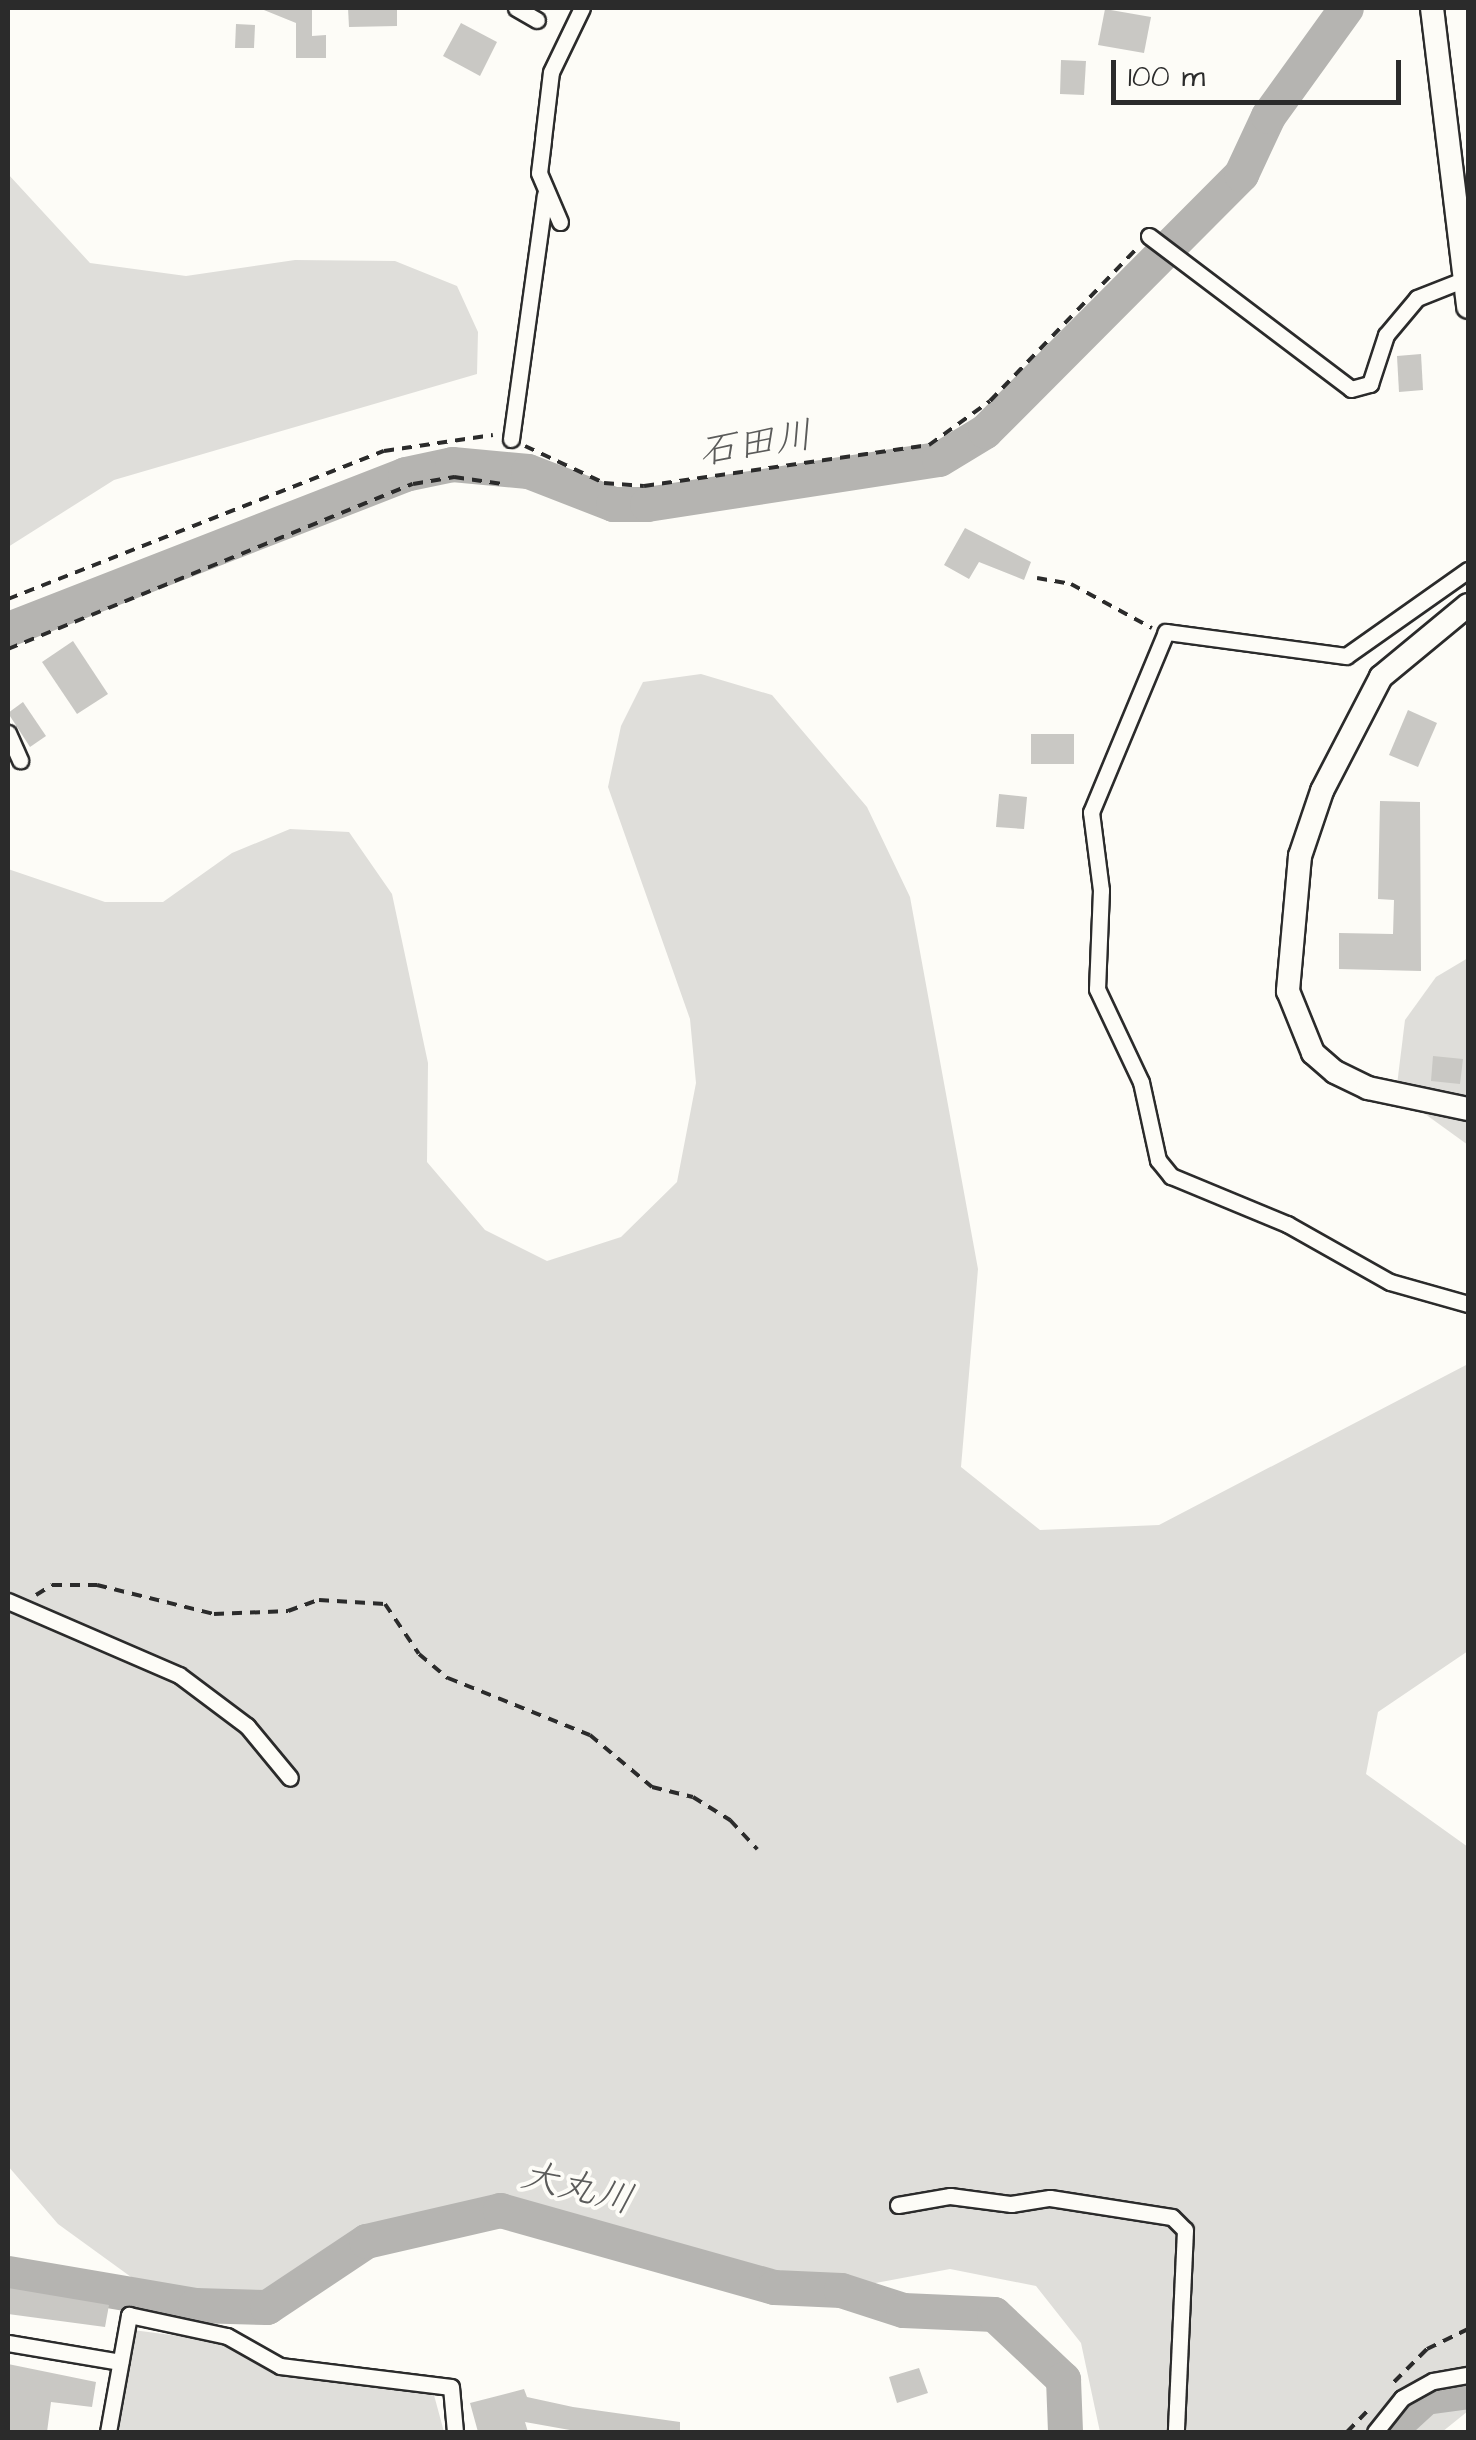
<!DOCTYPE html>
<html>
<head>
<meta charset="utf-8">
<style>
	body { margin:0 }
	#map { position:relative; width:1476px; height:2440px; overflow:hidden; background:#fdfcf7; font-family:"Architects Daughter","Klee One",sans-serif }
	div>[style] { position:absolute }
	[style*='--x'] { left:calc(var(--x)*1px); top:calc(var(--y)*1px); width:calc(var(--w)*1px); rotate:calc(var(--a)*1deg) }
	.green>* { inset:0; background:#dfdeda }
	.river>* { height:35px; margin:-17.5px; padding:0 17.5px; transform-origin:17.5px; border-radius:17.5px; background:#b5b4b1 }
	.building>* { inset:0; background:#c9c8c4 }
	.path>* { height:4px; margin-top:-2px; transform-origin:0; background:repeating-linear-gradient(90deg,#2b2b2b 0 10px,transparent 0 18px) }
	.roads { filter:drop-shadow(2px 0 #2b2b2b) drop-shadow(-2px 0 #2b2b2b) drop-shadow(0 2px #2b2b2b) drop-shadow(0 -2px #2b2b2b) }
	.minor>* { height:15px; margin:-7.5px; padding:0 7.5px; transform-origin:7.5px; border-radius:7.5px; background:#fdfcf7 }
	.secondary>* { height:22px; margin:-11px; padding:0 11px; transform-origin:11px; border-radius:11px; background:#fdfcf7 }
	span { translate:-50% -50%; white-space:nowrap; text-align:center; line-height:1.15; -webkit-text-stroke:8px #fdfcf7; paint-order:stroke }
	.water-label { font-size:38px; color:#5b5b5a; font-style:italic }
	.frame { position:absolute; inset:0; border:10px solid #2b2b2b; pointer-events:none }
	.scale { position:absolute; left:1111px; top:60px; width:290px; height:45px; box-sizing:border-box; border:5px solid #2b2b2b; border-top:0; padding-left:12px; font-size:30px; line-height:35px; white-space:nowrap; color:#2b2b2b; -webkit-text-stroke:8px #fdfcf7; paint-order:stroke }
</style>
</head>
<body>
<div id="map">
	<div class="green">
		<i style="clip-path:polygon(8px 174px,90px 263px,186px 276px,295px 260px,395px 261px,457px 286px,478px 332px,477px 374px,114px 480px,8px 547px)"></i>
		<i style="clip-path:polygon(701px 674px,772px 695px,867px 807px,910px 897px,978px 1269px,961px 1467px,1040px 1530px,1159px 1525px,1468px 1364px,1468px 1651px,1378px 1712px,1366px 1774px,1468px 1847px,1468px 2411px,1442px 2432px,1100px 2432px,1081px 2343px,1036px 2286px,950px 2269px,865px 2285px,524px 2227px,433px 2232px,200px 2327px,58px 2224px,8px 2166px,8px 869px,105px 902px,163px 902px,232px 853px,290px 829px,349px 832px,392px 894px,428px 1063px,427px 1162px,485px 1230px,547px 1261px,621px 1237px,677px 1182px,696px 1083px,690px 1019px,608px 787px,621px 726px,643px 682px)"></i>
		<i style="clip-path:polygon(1468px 958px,1468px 1145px,1396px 1093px,1405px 1020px,1436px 977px)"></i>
		<i style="clip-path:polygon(133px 2330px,224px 2342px,288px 2376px,434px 2395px,444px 2432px,117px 2432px)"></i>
	</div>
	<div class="river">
		<i style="--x:8;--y:629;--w:426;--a:-21.3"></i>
		<i style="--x:405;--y:474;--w:48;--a:-12"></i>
		<i style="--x:452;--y:464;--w:76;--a:5.3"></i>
		<i style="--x:528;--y:471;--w:91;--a:21.2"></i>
		<i style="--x:613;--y:504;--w:34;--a:0"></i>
		<i style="--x:647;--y:504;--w:295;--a:-8.8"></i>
		<i style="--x:939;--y:459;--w:54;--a:-31.3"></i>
		<i style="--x:985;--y:431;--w:363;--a:-45.1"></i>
		<i style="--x:1241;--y:174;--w:64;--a:-65"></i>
		<i style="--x:1268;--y:116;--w:133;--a:-54.2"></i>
		<i style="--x:8;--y:2273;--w:190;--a:9.7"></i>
		<i style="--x:195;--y:2305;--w:72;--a:1.6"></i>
		<i style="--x:267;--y:2307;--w:119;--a:-33.7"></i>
		<i style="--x:366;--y:2241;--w:138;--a:-13"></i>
		<i style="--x:500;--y:2210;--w:285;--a:15.7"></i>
		<i style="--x:774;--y:2287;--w:67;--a:2.6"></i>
		<i style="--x:841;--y:2290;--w:65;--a:17.9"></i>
		<i style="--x:903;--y:2310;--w:91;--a:2.5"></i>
		<i style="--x:994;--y:2314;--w:95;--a:43.3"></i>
		<i style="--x:1063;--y:2379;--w:53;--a:87.8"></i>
		<i style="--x:1387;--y:2432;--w:52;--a:-42.6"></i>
		<i style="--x:1425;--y:2397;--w:43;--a:-7.9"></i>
	</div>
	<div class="building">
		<i style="clip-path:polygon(259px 8px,312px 8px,312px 36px,326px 35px,326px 58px,296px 58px,296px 23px)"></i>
		<i style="clip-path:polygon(348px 8px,397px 8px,397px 26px,349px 27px)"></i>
		<i style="clip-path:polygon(1105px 9px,1151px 17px,1144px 53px,1098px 45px)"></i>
		<i style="clip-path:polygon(461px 23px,497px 42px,480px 76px,443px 56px)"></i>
		<i style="clip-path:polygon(236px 24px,255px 25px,254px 48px,235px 48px)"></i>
		<i style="clip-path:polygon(1061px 60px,1086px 61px,1084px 95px,1060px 94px)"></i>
		<i style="clip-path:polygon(1421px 354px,1423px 390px,1399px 392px,1397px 356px)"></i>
		<i style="clip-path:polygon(965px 528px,1031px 562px,1024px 580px,979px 562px,969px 579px,944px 565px)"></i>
		<i style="clip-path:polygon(73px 641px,108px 694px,77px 714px,42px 662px)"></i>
		<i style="clip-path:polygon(23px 702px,46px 736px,30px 747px,8px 713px)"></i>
		<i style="clip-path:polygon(1408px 710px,1437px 723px,1418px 767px,1389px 755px)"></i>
		<i style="clip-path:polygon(1031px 734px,1074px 734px,1074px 764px,1031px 764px)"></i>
		<i style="clip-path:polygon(999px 794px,1027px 797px,1024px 829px,996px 827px)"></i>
		<i style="clip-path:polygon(1380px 801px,1420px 802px,1421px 971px,1339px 969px,1339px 933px,1393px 934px,1394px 900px,1378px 899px)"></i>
		<i style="clip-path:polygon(1433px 1056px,1463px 1059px,1460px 1084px,1431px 1081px)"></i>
		<i style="clip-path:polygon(8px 2288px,109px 2305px,105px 2327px,8px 2314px)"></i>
		<i style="clip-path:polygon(8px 2364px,96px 2382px,92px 2407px,51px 2402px,47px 2432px,8px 2432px)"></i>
		<i style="clip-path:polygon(919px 2368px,928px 2393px,897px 2403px,889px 2377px)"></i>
		<i style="clip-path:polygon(524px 2389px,527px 2397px,573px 2407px,680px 2422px,680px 2432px,581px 2432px,525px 2422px,528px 2432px,478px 2432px,470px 2403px)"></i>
	</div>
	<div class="path">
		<i style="--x:525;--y:446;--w:87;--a:25.1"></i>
		<i style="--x:604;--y:483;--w:40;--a:4.3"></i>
		<i style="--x:644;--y:486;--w:288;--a:-8.2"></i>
		<i style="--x:929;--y:445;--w:75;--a:-35.8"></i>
		<i style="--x:990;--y:401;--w:215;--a:-46.1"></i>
		<i style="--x:1037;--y:578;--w:35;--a:10"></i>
		<i style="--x:1071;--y:584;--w:92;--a:28.5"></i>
		<i style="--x:8;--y:599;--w:404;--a:-21.5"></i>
		<i style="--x:384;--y:451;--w:110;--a:-8.4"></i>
		<i style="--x:8;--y:649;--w:437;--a:-22.2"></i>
		<i style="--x:413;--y:484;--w:42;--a:-9.7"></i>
		<i style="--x:454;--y:477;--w:49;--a:8.3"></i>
		<i style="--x:36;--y:1595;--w:19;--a:-32"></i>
		<i style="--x:52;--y:1585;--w:45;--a:0"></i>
		<i style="--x:97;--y:1585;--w:121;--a:13.9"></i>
		<i style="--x:214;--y:1614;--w:74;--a:-2.3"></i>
		<i style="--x:288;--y:1611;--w:33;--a:-20"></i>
		<i style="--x:319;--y:1600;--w:66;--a:3.5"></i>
		<i style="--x:385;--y:1604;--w:60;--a:55.8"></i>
		<i style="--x:419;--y:1654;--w:38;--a:40"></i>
		<i style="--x:448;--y:1678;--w:153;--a:21.9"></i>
		<i style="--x:590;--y:1735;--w:81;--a:40"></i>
		<i style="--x:652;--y:1787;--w:42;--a:13.7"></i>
		<i style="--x:693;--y:1797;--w:44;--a:31.9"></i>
		<i style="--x:730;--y:1820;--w:40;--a:47"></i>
		<i style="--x:1394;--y:2382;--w:47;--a:-45"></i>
		<i style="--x:1427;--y:2349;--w:46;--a:-26"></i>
		<i style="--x:1347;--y:2432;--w:35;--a:-46"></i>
	</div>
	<div class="roads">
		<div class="minor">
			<i style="--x:516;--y:8;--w:24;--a:30"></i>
			<i style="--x:560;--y:222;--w:53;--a:-113.2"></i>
			<i style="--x:539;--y:173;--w:34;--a:-83"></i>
			<i style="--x:543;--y:139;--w:67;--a:-83.2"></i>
			<i style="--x:551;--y:72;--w:71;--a:-64.2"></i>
			<i style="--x:1149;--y:236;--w:253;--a:37.1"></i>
			<i style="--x:1351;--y:389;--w:20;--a:-15"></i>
			<i style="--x:1370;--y:384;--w:52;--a:-71.9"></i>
			<i style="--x:1386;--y:335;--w:48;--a:-50"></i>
			<i style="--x:1417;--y:298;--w:52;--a:-21.6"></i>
			<i style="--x:511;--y:439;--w:246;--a:-82.1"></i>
			<i style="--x:1468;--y:570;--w:149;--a:144.8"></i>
			<i style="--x:1346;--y:656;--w:182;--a:-172.4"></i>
			<i style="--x:1166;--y:632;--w:195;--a:112.6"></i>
			<i style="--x:1091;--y:812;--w:79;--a:82.7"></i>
			<i style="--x:1101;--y:890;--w:99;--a:92.3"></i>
			<i style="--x:1097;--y:989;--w:103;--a:64.7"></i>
			<i style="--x:1141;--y:1082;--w:80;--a:77.7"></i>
			<i style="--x:1158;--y:1160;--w:21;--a:51"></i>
			<i style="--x:1171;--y:1176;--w:126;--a:22.5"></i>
			<i style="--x:1287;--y:1224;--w:118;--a:29.4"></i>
			<i style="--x:1390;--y:1282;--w:81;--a:15.8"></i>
			<i style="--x:8;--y:733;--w:30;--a:66"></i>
			<i style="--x:8;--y:1601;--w:186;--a:23.4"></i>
			<i style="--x:179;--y:1675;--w:85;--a:36.9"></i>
			<i style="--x:247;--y:1726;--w:67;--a:50.4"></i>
			<i style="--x:898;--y:2205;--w:53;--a:-9.8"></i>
			<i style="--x:950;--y:2196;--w:62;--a:7.5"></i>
			<i style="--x:1011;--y:2204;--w:39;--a:-9"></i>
			<i style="--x:1050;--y:2198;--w:123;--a:8.9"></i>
			<i style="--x:1172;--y:2217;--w:18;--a:45"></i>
			<i style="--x:1185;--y:2230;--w:202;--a:92.6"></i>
			<i style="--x:8;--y:2343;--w:114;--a:9.6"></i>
			<i style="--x:108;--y:2432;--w:119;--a:-79.8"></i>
			<i style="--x:129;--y:2315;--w:100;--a:12.1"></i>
			<i style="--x:227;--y:2336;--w:61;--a:29.5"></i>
			<i style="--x:280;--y:2366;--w:172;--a:7"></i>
			<i style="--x:451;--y:2387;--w:45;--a:84.9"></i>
			<i style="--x:1375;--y:2432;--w:43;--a:-51.5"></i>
			<i style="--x:1402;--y:2398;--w:35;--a:-29"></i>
			<i style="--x:1433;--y:2381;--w:36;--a:-10"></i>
		</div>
		<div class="secondary">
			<i style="--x:1432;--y:8;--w:301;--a:83.1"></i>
			<i style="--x:1468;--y:605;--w:113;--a:140.4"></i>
			<i style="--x:1381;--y:677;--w:128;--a:117.4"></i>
			<i style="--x:1322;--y:791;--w:69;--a:108.7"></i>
			<i style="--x:1300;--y:856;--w:136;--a:95.1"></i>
			<i style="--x:1288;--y:991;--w:67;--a:68"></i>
			<i style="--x:1313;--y:1053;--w:29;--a:41"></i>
			<i style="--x:1335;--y:1072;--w:37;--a:26"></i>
			<i style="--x:1368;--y:1088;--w:102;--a:11.9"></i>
		</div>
	</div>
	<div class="water-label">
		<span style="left:756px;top:445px;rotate:-9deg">石田川</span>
		<span style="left:577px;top:2189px;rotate:14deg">大丸川</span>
	</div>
	<div class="frame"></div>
	<div class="scale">100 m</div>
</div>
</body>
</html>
